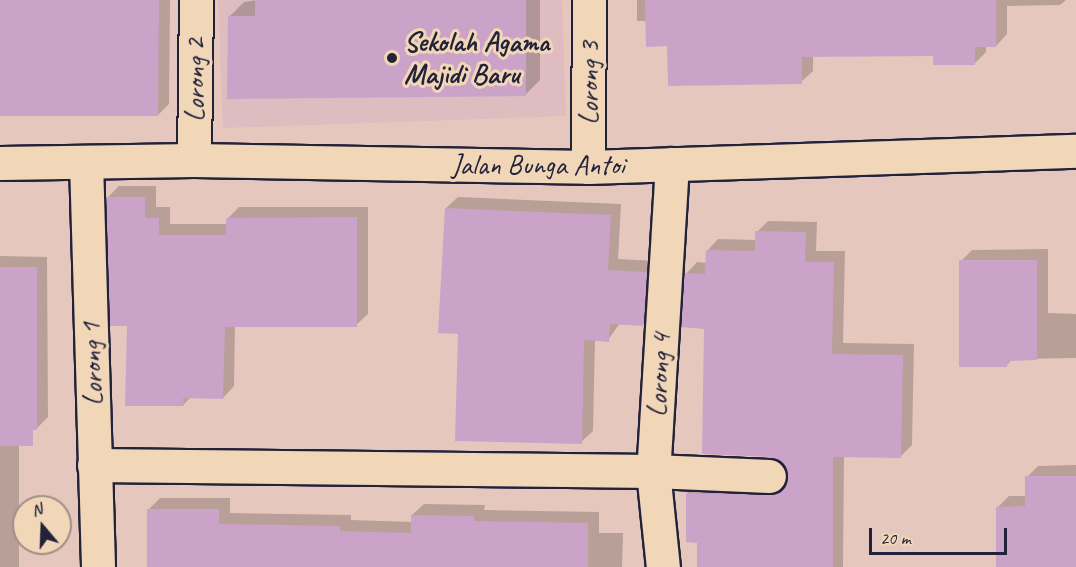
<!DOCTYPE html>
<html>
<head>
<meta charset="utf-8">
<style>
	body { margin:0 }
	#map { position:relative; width:1076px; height:567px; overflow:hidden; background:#e6c7bd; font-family:Caveat,sans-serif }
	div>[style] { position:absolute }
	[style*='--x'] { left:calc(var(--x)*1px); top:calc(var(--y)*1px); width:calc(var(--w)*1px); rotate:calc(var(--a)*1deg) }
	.built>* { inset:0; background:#debcc0 }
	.shadow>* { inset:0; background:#0003 }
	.building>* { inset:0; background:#cba3c8 }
	.roads { filter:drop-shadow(2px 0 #22223b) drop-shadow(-2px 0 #22223b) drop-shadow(0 2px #22223b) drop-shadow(0 -2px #22223b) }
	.minor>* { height:33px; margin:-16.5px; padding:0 16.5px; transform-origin:16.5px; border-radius:16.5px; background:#f1d7b8 }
	.dots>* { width:16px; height:16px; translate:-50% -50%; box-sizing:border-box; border:3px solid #f1d7b8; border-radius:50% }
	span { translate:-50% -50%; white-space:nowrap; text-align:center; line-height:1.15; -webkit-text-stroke:6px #f1d7b8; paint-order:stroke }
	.poi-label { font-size:28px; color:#22223b; font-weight:700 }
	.left { translate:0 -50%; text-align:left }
	.street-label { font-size:28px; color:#22223b }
	.north { position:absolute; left:12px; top:495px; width:60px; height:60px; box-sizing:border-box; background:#f1d7b8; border:2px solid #9e8f86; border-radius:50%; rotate:341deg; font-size:16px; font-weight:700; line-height:24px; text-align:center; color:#22223b }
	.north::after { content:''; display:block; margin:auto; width:21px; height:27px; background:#22223b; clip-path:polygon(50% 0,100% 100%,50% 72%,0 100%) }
	.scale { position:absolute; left:869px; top:528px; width:138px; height:27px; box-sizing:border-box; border:3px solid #22223b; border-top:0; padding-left:8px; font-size:18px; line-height:21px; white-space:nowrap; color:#22223b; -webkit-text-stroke:4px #f1d7b8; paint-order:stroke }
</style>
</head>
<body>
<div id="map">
	<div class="built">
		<i style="clip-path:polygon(218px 0,562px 0,566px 116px,223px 128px)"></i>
	</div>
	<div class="shadow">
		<i style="clip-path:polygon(0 0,170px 0,169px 104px,158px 115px,0 115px)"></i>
		<i style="clip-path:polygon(257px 0,540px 0,540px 80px,525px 95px,229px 17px,244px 2px)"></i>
		<i style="clip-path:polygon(637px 0,1066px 0,1060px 5px,1007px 6px,1007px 34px,996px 46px,986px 46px,986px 52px,974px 64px,934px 54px,813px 56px,813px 71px,801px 82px,669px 45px,647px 21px,637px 21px)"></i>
		<i style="clip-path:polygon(119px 186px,156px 186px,156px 207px,170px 207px,170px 224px,228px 224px,228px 218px,239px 207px,368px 207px,368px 314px,356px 325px,235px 325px,234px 386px,223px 398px,191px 397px,183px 405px,128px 325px,108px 197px)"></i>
		<i style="clip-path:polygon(458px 197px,621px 204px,618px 259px,657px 261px,654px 313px,643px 324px,620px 323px,608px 340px,595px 339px,593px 431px,581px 442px,460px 333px,446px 208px)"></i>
		<i style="clip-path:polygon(768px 221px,817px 222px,816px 251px,845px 251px,843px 343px,914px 344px,912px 445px,901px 456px,844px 456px,843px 567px,698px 567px,699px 541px,687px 493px,699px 482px,781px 484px,789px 476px,705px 327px,686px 274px,697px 262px,707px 263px,707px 251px,718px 239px,756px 240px,757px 232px)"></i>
		<i style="clip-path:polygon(1048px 249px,1048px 313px,1076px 314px,1076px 358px,1012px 359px,1007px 365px,961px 261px,972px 250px)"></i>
		<i style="clip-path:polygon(0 256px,47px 257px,48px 417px,36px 429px,19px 433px,19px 567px,0 567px)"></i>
		<i style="clip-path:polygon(1076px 465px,1076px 567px,998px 567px,998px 507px,1009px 496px,1027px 496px,1027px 477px,1038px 466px)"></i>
		<i style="clip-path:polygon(160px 498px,230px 498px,230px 513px,351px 515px,351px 520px,412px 522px,412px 515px,424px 504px,485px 505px,484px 510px,599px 512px,599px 533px,623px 533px,622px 567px,148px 567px,149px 509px)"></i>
	</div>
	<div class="building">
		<i style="clip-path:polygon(0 0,159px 0,158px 116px,0 116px)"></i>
		<i style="clip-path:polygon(255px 0,526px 0,526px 96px,227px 99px,228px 16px,255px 16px)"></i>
		<i style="clip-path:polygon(645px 0,996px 0,996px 47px,975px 47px,975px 65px,933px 65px,933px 56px,802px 57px,802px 84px,668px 86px,667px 46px,646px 47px)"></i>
		<i style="clip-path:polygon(106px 197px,145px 197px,145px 218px,159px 218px,159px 235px,226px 235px,226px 218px,357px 217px,357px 327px,225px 327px,223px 399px,183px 398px,184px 406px,125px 406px,127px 326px,110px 326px)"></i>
		<i style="clip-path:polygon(445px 208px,611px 215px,608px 270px,647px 272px,643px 326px,610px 324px,609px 342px,584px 340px,582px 444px,455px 441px,458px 334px,438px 333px)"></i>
		<i style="clip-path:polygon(755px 231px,806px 232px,805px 262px,834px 262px,832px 354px,903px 355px,901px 458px,833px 457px,833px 567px,697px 567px,697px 543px,686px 542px,686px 493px,769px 495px,778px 492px,788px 477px,785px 467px,770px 457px,702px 454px,704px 329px,681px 327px,684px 273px,705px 274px,706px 250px,755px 251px)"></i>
		<i style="clip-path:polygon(959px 260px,1037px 260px,1037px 360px,1008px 361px,1007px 367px,959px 367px)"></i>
		<i style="clip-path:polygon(0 267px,37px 267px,37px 430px,33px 430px,33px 446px,0 446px)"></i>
		<i style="clip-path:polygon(1025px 476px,1076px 476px,1076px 567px,996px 567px,996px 507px,1025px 506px)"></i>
		<i style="clip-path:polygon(147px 509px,219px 509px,219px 524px,340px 526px,340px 531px,411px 533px,411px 515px,474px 516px,474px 521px,588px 523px,588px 567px,147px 567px)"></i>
	</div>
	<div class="roads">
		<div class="minor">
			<i style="--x:194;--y:160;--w:160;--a:-89.3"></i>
			<i style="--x:86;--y:162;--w:405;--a:88.3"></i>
			<i style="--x:0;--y:163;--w:194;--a:-0.9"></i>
			<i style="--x:194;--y:160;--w:394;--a:1"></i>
			<i style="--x:588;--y:167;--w:488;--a:-1.9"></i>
			<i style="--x:672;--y:164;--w:308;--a:93.5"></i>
			<i style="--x:653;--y:471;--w:116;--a:2.5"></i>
			<i style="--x:588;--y:167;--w:167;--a:-89.7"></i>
			<i style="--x:94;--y:465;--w:559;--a:0.61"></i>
			<i style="--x:653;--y:471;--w:97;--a:84.1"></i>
		</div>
	</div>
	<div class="dots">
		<i style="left:392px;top:58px;background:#22223b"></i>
	</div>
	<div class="poi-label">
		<span class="left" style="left:404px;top:58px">Sekolah Agama<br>Majidi Baru</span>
	</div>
	<div class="street-label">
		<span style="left:195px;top:80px;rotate:-90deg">Lorong 2</span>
		<span style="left:589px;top:83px;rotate:-90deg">Lorong 3</span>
		<span style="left:538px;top:165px">Jalan Bunga Antoi</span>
		<span style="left:92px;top:364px;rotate:-92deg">Lorong 1</span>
		<span style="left:659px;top:375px;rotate:-87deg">Lorong 4</span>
	</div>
	<div class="north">N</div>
	<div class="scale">20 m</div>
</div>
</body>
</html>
